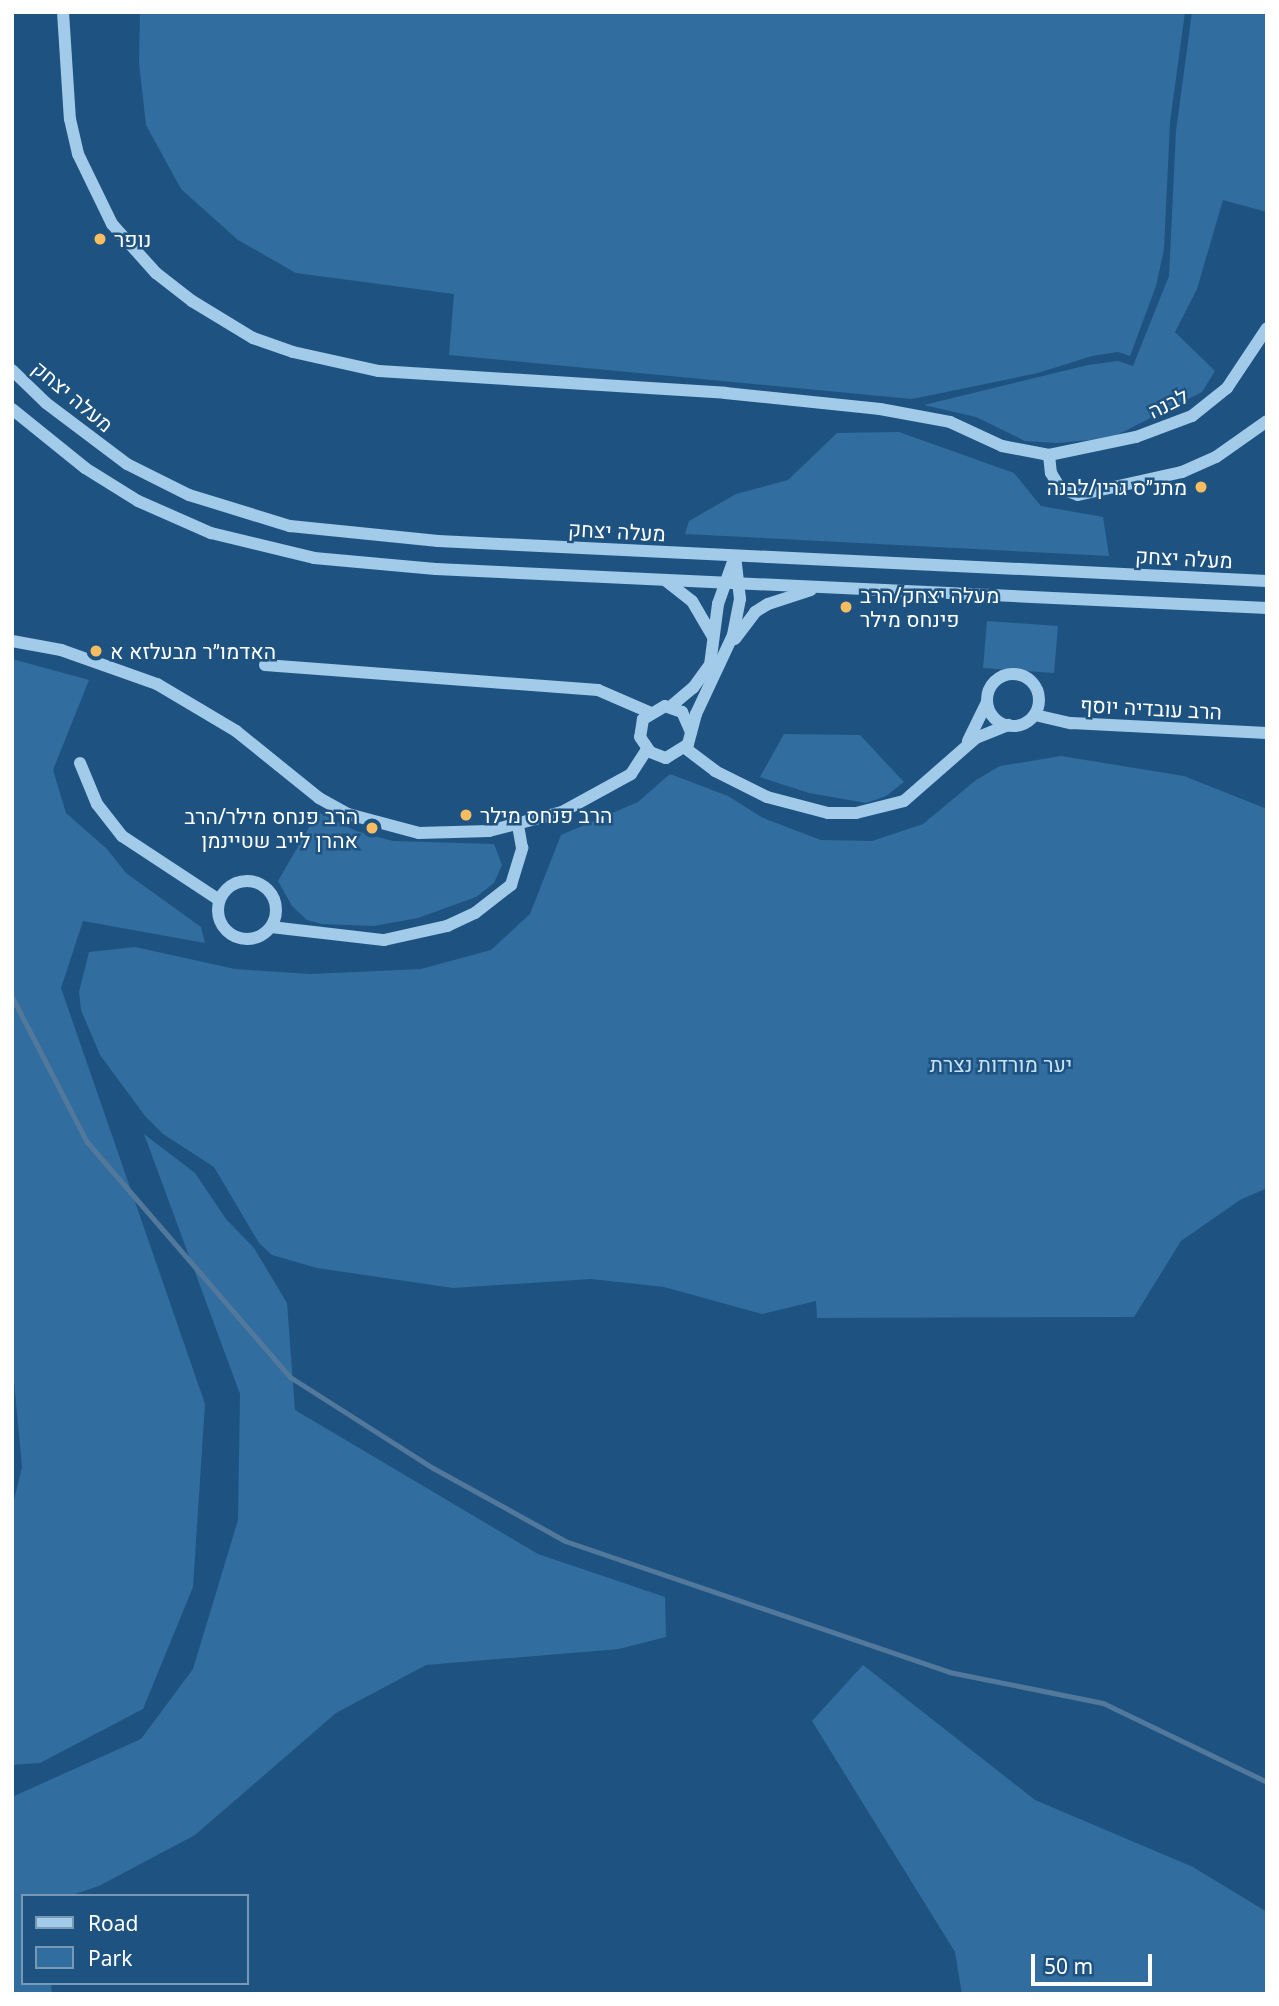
<!DOCTYPE html>
<html>
<head>
<meta charset="utf-8">
<style>
	body { margin:0 }
	#map { position:relative; width:1279px; height:2006px; overflow:hidden; background:#1e5381; font-family:"Noto Sans",Heebo,sans-serif }
	div>[style] { position:absolute }
	[style*='--x'] { left:calc(var(--x)*1px); top:calc(var(--y)*1px); width:calc(var(--w)*1px); rotate:calc(var(--a)*1deg) }
	.green>* { inset:0; background:#316d9f }
	.stream>* { height:5px; margin:-2.5px; padding:0 2.5px; transform-origin:2.5px; border-radius:2.5px; background:#52799b }
	.minor>* { height:12px; margin:-6px; padding:0 6px; transform-origin:6px; border-radius:6px; background:#a2cae9 }
	.minor>.ring { margin:-6px; padding:0; box-sizing:content-box; background:none; border:12px solid #a2cae9; border-radius:50% }
	.dots>* { width:19px; height:19px; translate:-50% -50%; box-sizing:border-box; border:4px solid #1e5381; border-radius:50% }
	span { translate:-50% -50%; white-space:nowrap; text-align:center; line-height:1.15; -webkit-text-stroke:5px #1e5381; paint-order:stroke }
	.poi-label { font-size:21px; color:#fff }
	.left { translate:0 -50%; text-align:left }
	.right { translate:-100% -50%; text-align:right }
	.street-label { font-size:21px; color:#fff }
	.park-label { font-size:21px; color:#c7e1f7 }
	.frame { position:absolute; inset:0; border:14px solid #fff; pointer-events:none }
	.legend { position:absolute; left:21px; top:1894px; width:228px; height:91px; box-sizing:border-box; background:#1e5381; border:2px solid #7898b3; margin:0; padding:9px 12px; list-style:none; font-size:21px; color:#fff }
	.legend li { display:flex; align-items:center; gap:14px; height:35px }
	.legend b { width:35px; border:2px solid #7898b3 }
	.scale { position:absolute; left:1031px; top:1954px; width:121px; height:32px; box-sizing:border-box; border:4px solid #fff; border-top:0; padding-left:9px; font-size:21px; line-height:24px; white-space:nowrap; color:#fff; -webkit-text-stroke:5px #1e5381; paint-order:stroke }
</style>
</head>
<body>
<div id="map">
	<div class="green">
		<i style="clip-path:polygon(140px 12px,1185px 12px,1170px 122px,1164px 249px,1156px 286px,1130px 356px,1118px 352px,1092px 356px,1038px 373px,912px 399px,449px 355px,454px 294px,296px 273px,238px 240px,181px 189px,146px 125px,139px 63px)"></i>
		<i style="clip-path:polygon(1192px 12px,1267px 12px,1267px 212px,1223px 200px,1197px 289px,1175px 332px,1215px 371px,1202px 392px,1111px 438px,1057px 443px,1025px 441px,976px 417px,924px 405px,1088px 365px,1118px 361px,1133px 366px,1169px 276px,1176px 131px)"></i>
		<i style="clip-path:polygon(899px 432px,1014px 473px,1041px 506px,1103px 517px,1109px 556px,685px 534px,689px 521px,736px 494px,788px 480px,837px 433px)"></i>
		<i style="clip-path:polygon(987px 621px,1058px 626px,1054px 673px,983px 668px)"></i>
		<i style="clip-path:polygon(12px 659px,89px 680px,53px 770px,66px 813px,107px 849px,126px 873px,201px 927px,205px 943px,83px 921px,61px 988px,205px 1404px,193px 1587px,143px 1709px,40px 1763px,12px 1765px,12px 1508px,22px 1467px,12px 1360px)"></i>
		<i style="clip-path:polygon(784px 734px,860px 735px,904px 782px,886px 796px,866px 803px,809px 793px,760px 777px)"></i>
		<i style="clip-path:polygon(1061px 756px,1184px 776px,1267px 809px,1267px 1188px,1240px 1200px,1181px 1241px,1134px 1317px,817px 1318px,816px 1301px,762px 1314px,664px 1287px,591px 1279px,453px 1288px,317px 1268px,272px 1255px,259px 1243px,214px 1167px,163px 1134px,145px 1116px,100px 1055px,81px 1010px,79px 992px,89px 952px,135px 947px,235px 969px,310px 974px,421px 969px,491px 950px,530px 914px,561px 835px,638px 802px,670px 774px,728px 796px,763px 818px,821px 840px,872px 841px,923px 824px,976px 780px,1000px 766px)"></i>
		<i style="clip-path:polygon(318px 812px,356px 831px,393px 841px,494px 844px,502px 865px,494px 883px,476px 897px,418px 918px,374px 926px,322px 924px,307px 920px,292px 906px,278px 881px)"></i>
		<i style="clip-path:polygon(144px 1134px,195px 1173px,226px 1219px,254px 1248px,287px 1303px,295px 1410px,538px 1554px,665px 1597px,666px 1637px,619px 1649px,426px 1665px,336px 1713px,195px 1835px,99px 1886px,69px 1896px,23px 1896px,23px 1983px,51px 1983px,52px 1994px,12px 1994px,12px 1797px,141px 1739px,193px 1669px,238px 1520px,240px 1394px)"></i>
		<i style="clip-path:polygon(863px 1665px,1035px 1800px,1193px 1867px,1267px 1912px,1267px 1994px,962px 1994px,955px 1952px,812px 1721px)"></i>
	</div>
	<div class="stream">
		<i style="--x:12;--y:997;--w:163;--a:62.7"></i>
		<i style="--x:87;--y:1142;--w:311;--a:49.2"></i>
		<i style="--x:290;--y:1377;--w:169;--a:32.5"></i>
		<i style="--x:433;--y:1468;--w:151;--a:28.9"></i>
		<i style="--x:565;--y:1541;--w:406;--a:18.8"></i>
		<i style="--x:949;--y:1672;--w:157;--a:11.4"></i>
		<i style="--x:1103;--y:1703;--w:182;--a:25.7"></i>
	</div>
	<div class="minor">
		<i style="--x:63;--y:12;--w:107;--a:86.3"></i>
		<i style="--x:70;--y:119;--w:36;--a:77"></i>
		<i style="--x:78;--y:154;--w:78;--a:64.1"></i>
		<i style="--x:112;--y:224;--w:66;--a:48.1"></i>
		<i style="--x:156;--y:273;--w:46;--a:37.9"></i>
		<i style="--x:192;--y:301;--w:71;--a:31.2"></i>
		<i style="--x:253;--y:338;--w:42;--a:19.3"></i>
		<i style="--x:293;--y:352;--w:88;--a:12.5"></i>
		<i style="--x:379;--y:371;--w:347;--a:3.6"></i>
		<i style="--x:725;--y:393;--w:156;--a:5.9"></i>
		<i style="--x:880;--y:409;--w:71;--a:10.5"></i>
		<i style="--x:950;--y:422;--w:57;--a:24.8"></i>
		<i style="--x:1002;--y:446;--w:48;--a:10.8"></i>
		<i style="--x:1049;--y:455;--w:89;--a:-11.7"></i>
		<i style="--x:1136;--y:437;--w:60;--a:-20.6"></i>
		<i style="--x:1192;--y:416;--w:45;--a:-38.7"></i>
		<i style="--x:1227;--y:388;--w:72;--a:-56.3"></i>
		<i style="--x:12;--y:370;--w:47;--a:44.1"></i>
		<i style="--x:46;--y:403;--w:101;--a:37"></i>
		<i style="--x:127;--y:464;--w:69;--a:26.6"></i>
		<i style="--x:189;--y:495;--w:106;--a:17.1"></i>
		<i style="--x:290;--y:526;--w:149;--a:5.8"></i>
		<i style="--x:438;--y:541;--w:830;--a:2.76"></i>
		<i style="--x:12;--y:409;--w:94;--a:38.9"></i>
		<i style="--x:85;--y:468;--w:62;--a:31.9"></i>
		<i style="--x:138;--y:501;--w:80;--a:23.7"></i>
		<i style="--x:211;--y:533;--w:106;--a:13.6"></i>
		<i style="--x:314;--y:558;--w:122;--a:5.2"></i>
		<i style="--x:436;--y:569;--w:832;--a:2.69"></i>
		<i style="--x:1049;--y:455;--w:18;--a:84"></i>
		<i style="--x:1051;--y:473;--w:17;--a:59"></i>
		<i style="--x:1060;--y:488;--w:19;--a:21"></i>
		<i style="--x:1078;--y:495;--w:107;--a:-12.5"></i>
		<i style="--x:1182;--y:472;--w:37;--a:-24"></i>
		<i style="--x:1216;--y:457;--w:62;--a:-35.2"></i>
		<i style="--x:665;--y:580;--w:34;--a:38"></i>
		<i style="--x:692;--y:601;--w:42;--a:59.7"></i>
		<i style="--x:735;--y:639;--w:34;--a:-53"></i>
		<i style="--x:755;--y:612;--w:15;--a:-32"></i>
		<i style="--x:768;--y:604;--w:45;--a:-18"></i>
		<i style="--x:12;--y:641;--w:50;--a:10.4"></i>
		<i style="--x:61;--y:650;--w:102;--a:19.5"></i>
		<i style="--x:157;--y:684;--w:92;--a:30.7"></i>
		<i style="--x:236;--y:731;--w:107;--a:38.9"></i>
		<i style="--x:319;--y:798;--w:33;--a:29"></i>
		<i style="--x:348;--y:814;--w:73;--a:15"></i>
		<i style="--x:419;--y:833;--w:70;--a:-1.6"></i>
		<i style="--x:489;--y:831;--w:75;--a:-14.6"></i>
		<i style="--x:562;--y:812;--w:79;--a:-28.8"></i>
		<i style="--x:631;--y:774;--w:30;--a:-57"></i>
		<i style="--x:265;--y:665;--w:334;--a:4.3"></i>
		<i style="--x:598;--y:690;--w:56;--a:23.3"></i>
		<i class="ring" style="left:987px;top:674px;width:40px;height:40px"></i>
		<i style="--x:670;--y:707;--w:30;--a:-40"></i>
		<i style="--x:693;--y:688;--w:29;--a:-54"></i>
		<i style="--x:710;--y:665;--w:62;--a:-82.5"></i>
		<i style="--x:718;--y:604;--w:51;--a:-70.5"></i>
		<i style="--x:1035;--y:715;--w:37;--a:13"></i>
		<i style="--x:1071;--y:723;--w:196;--a:2.9"></i>
		<i style="--x:691;--y:732;--w:22;--a:-114"></i>
		<i style="--x:682;--y:712;--w:18;--a:-161"></i>
		<i style="--x:665;--y:706;--w:26;--a:149"></i>
		<i style="--x:643;--y:719;--w:18;--a:99"></i>
		<i style="--x:640;--y:737;--w:18;--a:56"></i>
		<i style="--x:650;--y:752;--w:17;--a:21"></i>
		<i style="--x:666;--y:758;--w:26;--a:-32"></i>
		<i style="--x:688;--y:744;--w:31;--a:-75"></i>
		<i style="--x:696;--y:714;--w:87;--a:-64.9"></i>
		<i style="--x:733;--y:635;--w:37;--a:-79"></i>
		<i style="--x:740;--y:599;--w:43;--a:-96.6"></i>
		<i style="--x:968;--y:741;--w:43;--a:-64"></i>
		<i style="--x:685;--y:748;--w:38;--a:37"></i>
		<i style="--x:715;--y:771;--w:58;--a:26.6"></i>
		<i style="--x:767;--y:797;--w:63;--a:14.7"></i>
		<i style="--x:828;--y:813;--w:28;--a:0"></i>
		<i style="--x:856;--y:813;--w:49;--a:-14"></i>
		<i style="--x:904;--y:801;--w:96;--a:-41.2"></i>
		<i style="--x:976;--y:738;--w:35;--a:-22"></i>
		<i style="--x:80;--y:763;--w:44;--a:67.5"></i>
		<i style="--x:97;--y:804;--w:41;--a:52"></i>
		<i style="--x:122;--y:836;--w:116;--a:33.4"></i>
		<i class="ring" style="left:218px;top:881px;width:46px;height:46px"></i>
		<i style="--x:271;--y:927;--w:114;--a:6.6"></i>
		<i style="--x:384;--y:940;--w:65;--a:-12.5"></i>
		<i style="--x:447;--y:926;--w:31;--a:-25"></i>
		<i style="--x:475;--y:913;--w:46;--a:-37.9"></i>
		<i style="--x:511;--y:885;--w:39;--a:-73"></i>
		<i style="--x:522;--y:848;--w:22;--a:-100"></i>
	</div>
	<div class="dots">
		<i style="left:100px;top:239px;background:#f8bd61"></i>
		<i style="left:1201px;top:487px;background:#f8bd61"></i>
		<i style="left:846px;top:607px;background:#f8bd61"></i>
		<i style="left:96px;top:651px;background:#f8bd61"></i>
		<i style="left:466px;top:815px;background:#f8bd61"></i>
		<i style="left:372px;top:828px;background:#f8bd61"></i>
	</div>
	<div class="poi-label">
		<span class="left" style="left:114px;top:239px">נופר</span>
		<span class="right" style="left:1187px;top:487px">מתנ״ס גרין/לבנה</span>
		<span class="left" style="left:860px;top:607px">מעלה יצחק/הרב<br>פינחס מילר</span>
		<span class="left" style="left:110px;top:651px">האדמו״ר מבעלזא א</span>
		<span class="left" style="left:480px;top:815px">הרב פנחס מילר</span>
		<span class="right" style="left:358px;top:828px">הרב פנחס מילר/הרב<br>אהרן לייב שטיינמן</span>
	</div>
	<div class="street-label">
		<span style="left:73px;top:396px;rotate:40deg">מעלה יצחק</span>
		<span style="left:1168px;top:403px;rotate:-26deg">לבנה</span>
		<span style="left:617px;top:531px;rotate:3deg">מעלה יצחק</span>
		<span style="left:1184px;top:558px;rotate:3deg">מעלה יצחק</span>
		<span style="left:1151px;top:708px;rotate:3deg">הרב עובדיה יוסף</span>
	</div>
	<div class="park-label">
		<span style="left:1001px;top:1064px">יער מורדות נצרת</span>
	</div>
	<div class="frame"></div>
	<ul class="legend">
	<li><b style="height:9px;background:#a2cae9"></b>Road</li>
	<li><b style="height:19px;background:#316d9f"></b>Park</li>
	</ul>
	<div class="scale">50 m</div>
</div>
</body>
</html>
